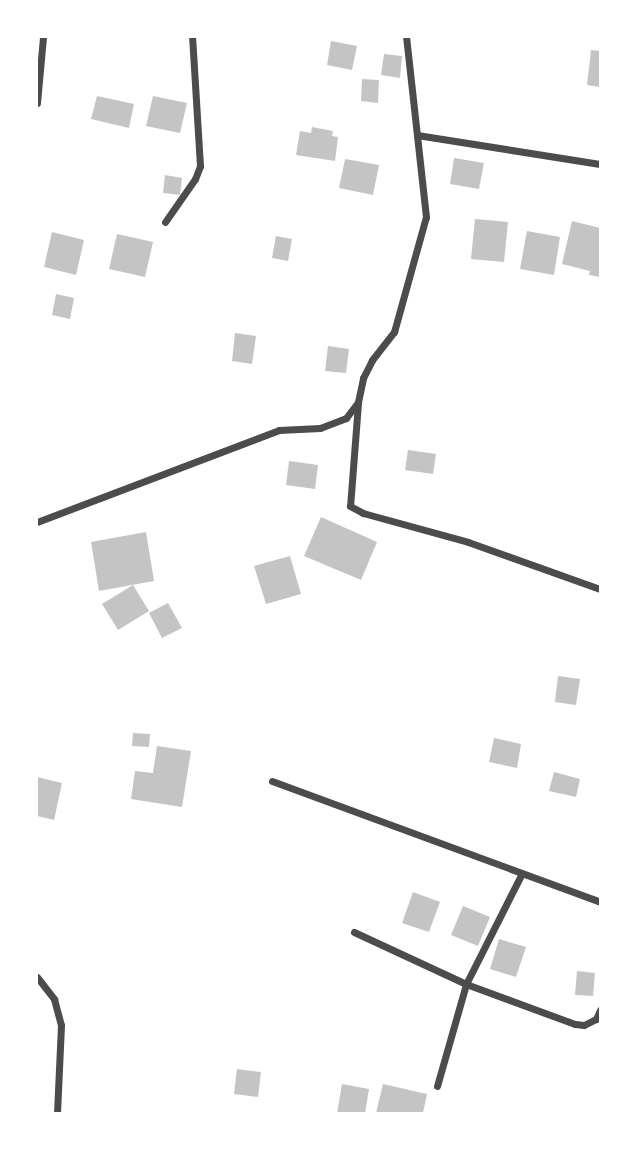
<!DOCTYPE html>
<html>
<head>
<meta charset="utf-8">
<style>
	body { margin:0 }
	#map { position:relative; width:637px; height:1150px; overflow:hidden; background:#fff; font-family:"Golos Text",sans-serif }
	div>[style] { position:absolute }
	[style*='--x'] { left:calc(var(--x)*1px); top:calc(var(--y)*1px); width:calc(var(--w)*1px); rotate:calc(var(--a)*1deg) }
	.building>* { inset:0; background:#c4c4c4 }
	.minor>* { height:7px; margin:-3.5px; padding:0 3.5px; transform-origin:3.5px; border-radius:3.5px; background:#4c4c4c }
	span { translate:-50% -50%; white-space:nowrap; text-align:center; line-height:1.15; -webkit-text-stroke:6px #fff; paint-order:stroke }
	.frame { position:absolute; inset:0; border:38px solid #fff; pointer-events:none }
</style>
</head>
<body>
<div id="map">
	<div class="building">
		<i style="clip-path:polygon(331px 41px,357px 46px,352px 70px,327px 65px)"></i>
		<i style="clip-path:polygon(591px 50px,600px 51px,600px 87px,587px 85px)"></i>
		<i style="clip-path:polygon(384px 54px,402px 56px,400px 78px,381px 75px)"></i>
		<i style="clip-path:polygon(362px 79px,379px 80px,378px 103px,361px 101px)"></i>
		<i style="clip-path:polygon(97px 96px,134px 104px,129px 128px,91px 119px)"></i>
		<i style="clip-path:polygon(153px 96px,187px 103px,180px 133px,146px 126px)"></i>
		<i style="clip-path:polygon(312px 127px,333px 131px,332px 136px,338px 137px,335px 161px,296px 155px,300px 131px,311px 133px)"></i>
		<i style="clip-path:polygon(454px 158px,484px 163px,479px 189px,450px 184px)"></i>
		<i style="clip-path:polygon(345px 159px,379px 165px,373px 195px,339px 188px)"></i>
		<i style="clip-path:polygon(165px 175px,182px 178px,180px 195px,163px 193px)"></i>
		<i style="clip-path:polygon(475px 219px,508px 222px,504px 262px,471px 259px)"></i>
		<i style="clip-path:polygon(572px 221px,600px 228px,600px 277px,589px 275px,590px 271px,562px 264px)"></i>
		<i style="clip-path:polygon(527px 231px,560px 237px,554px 275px,520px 269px)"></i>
		<i style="clip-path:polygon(52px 232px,84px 240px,76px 275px,44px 267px)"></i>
		<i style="clip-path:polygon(117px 234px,153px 242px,145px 277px,109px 269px)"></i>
		<i style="clip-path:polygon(276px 236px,292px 239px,288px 261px,272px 258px)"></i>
		<i style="clip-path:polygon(56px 294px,74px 298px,70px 319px,52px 315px)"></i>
		<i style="clip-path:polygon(235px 333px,256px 336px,252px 364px,232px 361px)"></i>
		<i style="clip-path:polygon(328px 346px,349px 349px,346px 373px,325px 371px)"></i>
		<i style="clip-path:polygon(408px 450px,436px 454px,433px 474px,405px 470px)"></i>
		<i style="clip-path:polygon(289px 461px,318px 465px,315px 489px,286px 485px)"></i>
		<i style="clip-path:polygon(321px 517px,377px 542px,361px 580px,304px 556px)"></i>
		<i style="clip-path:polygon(146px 532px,154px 581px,99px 591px,91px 542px)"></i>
		<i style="clip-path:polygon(290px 556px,301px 594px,266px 604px,254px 566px)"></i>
		<i style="clip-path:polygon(133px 585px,149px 611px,118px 630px,102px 604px)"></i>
		<i style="clip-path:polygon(168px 603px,182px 628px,162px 638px,149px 613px)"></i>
		<i style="clip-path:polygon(558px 676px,580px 679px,576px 705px,555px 702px)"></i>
		<i style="clip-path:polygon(133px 733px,150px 734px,149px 747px,132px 746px)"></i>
		<i style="clip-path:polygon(494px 738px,521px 744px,517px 768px,489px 762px)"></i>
		<i style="clip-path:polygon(157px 746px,191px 751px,182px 807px,131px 799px,135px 771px,153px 773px)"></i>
		<i style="clip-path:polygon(554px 772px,580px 779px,576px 797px,549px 791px)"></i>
		<i style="clip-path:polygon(37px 777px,62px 783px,54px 820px,37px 816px)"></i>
		<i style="clip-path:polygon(413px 892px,440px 902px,429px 932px,402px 923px)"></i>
		<i style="clip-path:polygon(463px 906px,490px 917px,478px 946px,451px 935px)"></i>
		<i style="clip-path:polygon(499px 939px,526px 947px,516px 977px,490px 969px)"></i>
		<i style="clip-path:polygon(577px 971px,595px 973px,593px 996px,575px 995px)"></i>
		<i style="clip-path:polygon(237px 1069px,261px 1072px,258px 1097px,234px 1094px)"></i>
		<i style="clip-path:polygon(342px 1084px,369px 1089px,365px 1113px,337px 1113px)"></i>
		<i style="clip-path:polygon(383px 1084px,427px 1094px,423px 1113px,376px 1113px)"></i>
	</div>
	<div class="minor">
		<i style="--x:37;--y:103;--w:66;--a:-84.8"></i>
		<i style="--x:417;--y:135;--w:185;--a:9"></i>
		<i style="--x:165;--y:222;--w:52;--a:-55.1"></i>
		<i style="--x:195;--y:179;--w:14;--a:-69"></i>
		<i style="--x:200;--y:166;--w:129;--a:-93.5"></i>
		<i style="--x:358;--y:403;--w:103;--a:94.4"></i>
		<i style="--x:350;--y:506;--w:15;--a:28"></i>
		<i style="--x:363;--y:513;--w:109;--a:15.4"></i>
		<i style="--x:468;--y:542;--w:140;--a:19.6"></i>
		<i style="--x:37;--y:522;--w:259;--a:-20.8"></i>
		<i style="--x:279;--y:430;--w:41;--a:-2.8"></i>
		<i style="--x:320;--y:428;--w:28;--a:-21"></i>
		<i style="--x:346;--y:418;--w:20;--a:-53"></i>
		<i style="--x:358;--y:402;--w:25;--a:-78"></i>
		<i style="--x:363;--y:378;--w:20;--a:-63"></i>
		<i style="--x:372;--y:360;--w:36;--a:-52"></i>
		<i style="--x:394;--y:332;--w:119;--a:-74.5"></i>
		<i style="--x:426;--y:217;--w:181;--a:-96.3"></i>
		<i style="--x:272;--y:781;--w:350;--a:20.2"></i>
		<i style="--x:354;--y:932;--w:123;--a:24.9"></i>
		<i style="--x:466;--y:984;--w:116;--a:20.2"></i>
		<i style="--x:575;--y:1024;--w:9;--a:6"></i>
		<i style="--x:584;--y:1025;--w:13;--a:-27"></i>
		<i style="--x:596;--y:1019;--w:10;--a:-66"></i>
		<i style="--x:37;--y:977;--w:28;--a:52"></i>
		<i style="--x:54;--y:999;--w:27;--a:75"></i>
		<i style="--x:61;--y:1025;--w:88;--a:92.6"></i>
		<i style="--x:437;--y:1086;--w:106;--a:-74.1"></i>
		<i style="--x:466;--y:984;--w:124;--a:-63.2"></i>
	</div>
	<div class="frame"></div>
</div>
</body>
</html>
